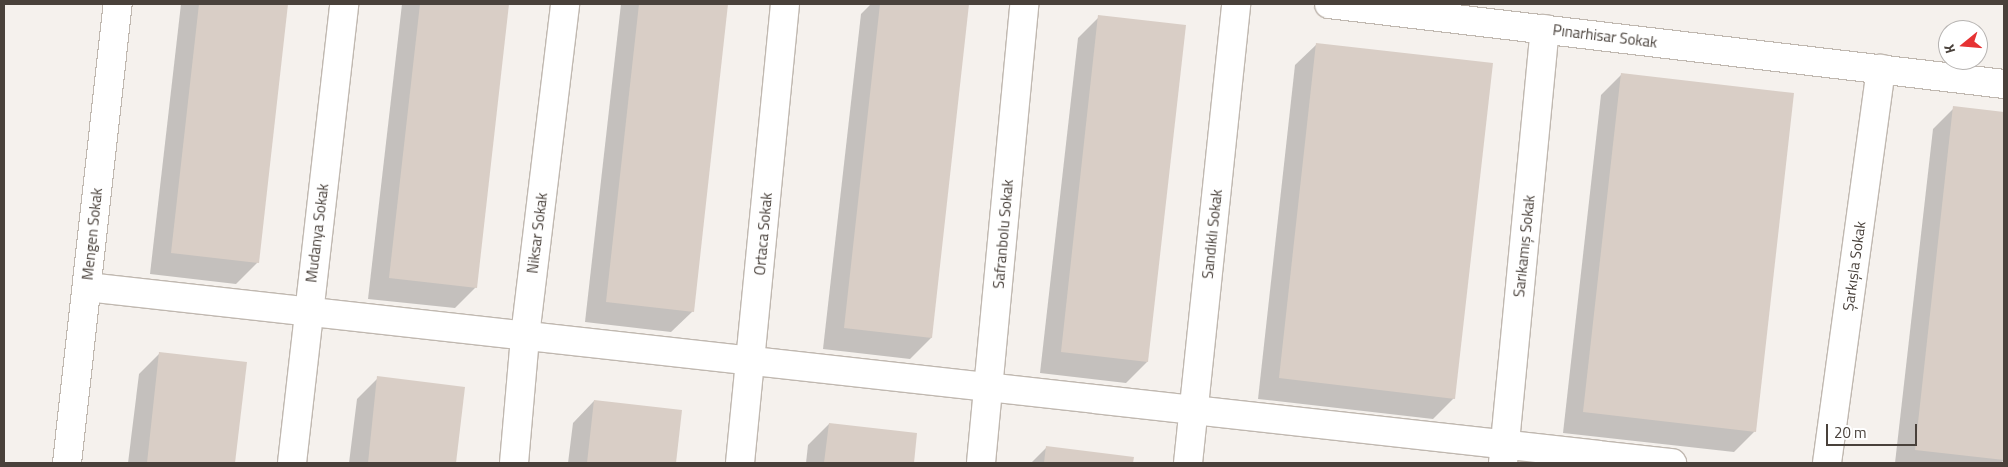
<!DOCTYPE html>
<html>
<head>
<meta charset="utf-8">
<style>
	body { margin:0 }
	#map { position:relative; width:2008px; height:467px; overflow:hidden; background:#f5f1ed; font-family:"Titillium Web",sans-serif }
	div>[style] { position:absolute }
	[style*='--x'] { left:calc(var(--x)*1px); top:calc(var(--y)*1px); width:calc(var(--w)*1px); rotate:calc(var(--a)*1deg) }
	.shadow>* { inset:0; background:#0003 }
	.building>* { inset:0; background:#d9cec6 }
	.roads { filter:drop-shadow(1px 0 #c0b8b0) drop-shadow(-1px 0 #c0b8b0) drop-shadow(0 1px #c0b8b0) drop-shadow(0 -1px #c0b8b0) }
	.street>* { height:28px; margin:-14px; padding:0 14px; transform-origin:14px; border-radius:14px; background:#fff }
	span { translate:-50% -50%; white-space:nowrap; text-align:center; line-height:1.15; -webkit-text-stroke:4px #fff; paint-order:stroke }
	.street-label { font-size:15px; color:#49413b }
	.frame { position:absolute; inset:0; border:5px solid #49413b; pointer-events:none }
	.north { position:absolute; left:1938px; top:20px; width:50px; height:50px; box-sizing:border-box; background:#fff; border:1px solid #b6b3b1; border-radius:50%; rotate:253deg; font-size:14px; font-weight:700; line-height:20px; text-align:center; color:#49413b }
	.north::after { content:''; display:block; margin:auto; width:18px; height:22px; background:#e63233; clip-path:polygon(50% 0,100% 100%,50% 72%,0 100%) }
	.scale { position:absolute; left:1826px; top:424px; width:91px; height:22px; box-sizing:border-box; border:2px solid #49413b; border-top:0; padding-left:6px; font-size:15px; line-height:18px; white-space:nowrap; color:#49413b; -webkit-text-stroke:4px #fff; paint-order:stroke }
</style>
</head>
<body>
<div id="map">
	<div class="shadow">
		<i style="clip-path:polygon(181px 4px,287px 4px,258px 262px,236px 284px,150px 274px)"></i>
		<i style="clip-path:polygon(402px 4px,508px 4px,476px 287px,455px 308px,368px 299px)"></i>
		<i style="clip-path:polygon(621px 4px,727px 4px,693px 311px,671px 332px,585px 322px)"></i>
		<i style="clip-path:polygon(871px 4px,968px 4px,931px 338px,910px 359px,823px 349px,861px 14px)"></i>
		<i style="clip-path:polygon(1099px 17px,1147px 362px,1126px 383px,1040px 373px,1078px 38px)"></i>
		<i style="clip-path:polygon(1317px 44px,1454px 398px,1433px 419px,1258px 399px,1295px 65px)"></i>
		<i style="clip-path:polygon(1622px 74px,1755px 431px,1734px 452px,1563px 433px,1601px 95px)"></i>
		<i style="clip-path:polygon(1954px 108px,2004px 113px,2004px 460px,2001px 463px,1895px 463px,1933px 129px)"></i>
		<i style="clip-path:polygon(160px 353px,245px 363px,234px 463px,128px 463px,139px 374px)"></i>
		<i style="clip-path:polygon(378px 378px,463px 388px,455px 463px,349px 463px,357px 399px)"></i>
		<i style="clip-path:polygon(594px 401px,680px 411px,675px 463px,568px 463px,573px 423px)"></i>
		<i style="clip-path:polygon(829px 424px,916px 434px,912px 463px,806px 463px,808px 445px)"></i>
		<i style="clip-path:polygon(1046px 448px,1132px 458px,1132px 463px,1031px 463px)"></i>
	</div>
	<div class="building">
		<i style="clip-path:polygon(199px 4px,288px 4px,259px 263px,171px 253px)"></i>
		<i style="clip-path:polygon(420px 4px,509px 4px,477px 288px,389px 278px)"></i>
		<i style="clip-path:polygon(639px 4px,728px 4px,694px 312px,606px 302px)"></i>
		<i style="clip-path:polygon(880px 4px,969px 4px,932px 338px,844px 328px)"></i>
		<i style="clip-path:polygon(1098px 15px,1186px 25px,1148px 362px,1061px 352px)"></i>
		<i style="clip-path:polygon(1316px 43px,1493px 63px,1455px 399px,1279px 378px)"></i>
		<i style="clip-path:polygon(1621px 73px,1794px 93px,1756px 432px,1583px 412px)"></i>
		<i style="clip-path:polygon(1953px 106px,2004px 112px,2004px 460px,1915px 450px)"></i>
		<i style="clip-path:polygon(159px 352px,247px 362px,235px 463px,147px 463px)"></i>
		<i style="clip-path:polygon(377px 376px,465px 387px,456px 463px,368px 463px)"></i>
		<i style="clip-path:polygon(594px 400px,682px 410px,676px 463px,587px 463px)"></i>
		<i style="clip-path:polygon(829px 423px,917px 433px,914px 463px,824px 463px)"></i>
		<i style="clip-path:polygon(1046px 446px,1134px 457px,1133px 463px,1044px 463px)"></i>
	</div>
	<div class="roads">
		<div class="street">
			<i style="--x:1329;--y:4;--w:680;--a:6.76"></i>
			<i style="--x:87;--y:287;--w:1595;--a:6.34"></i>
			<i style="--x:67;--y:463;--w:462;--a:-83.7"></i>
			<i style="--x:292;--y:463;--w:462;--a:-83.5"></i>
			<i style="--x:514;--y:463;--w:127;--a:-85"></i>
			<i style="--x:525;--y:336;--w:334;--a:-83.1"></i>
			<i style="--x:740;--y:463;--w:461;--a:-84.4"></i>
			<i style="--x:981;--y:463;--w:461;--a:-84.6"></i>
			<i style="--x:1188;--y:463;--w:462;--a:-84"></i>
			<i style="--x:1503;--y:463;--w:436;--a:-84.5"></i>
			<i style="--x:1827;--y:463;--w:398;--a:-82.2"></i>
		</div>
	</div>
	<div class="street-label">
		<span style="left:1605px;top:36px;rotate:7deg">Pınarhisar Sokak</span>
		<span style="left:317px;top:233px;rotate:-83deg">Mudanya Sokak</span>
		<span style="left:537px;top:233px;rotate:-83deg">Niksar Sokak</span>
		<span style="left:92px;top:234px;rotate:-84deg">Mengen Sokak</span>
		<span style="left:763px;top:234px;rotate:-85deg">Ortaca Sokak</span>
		<span style="left:1003px;top:234px;rotate:-85deg">Safranbolu Sokak</span>
		<span style="left:1212px;top:234px;rotate:-84deg">Sandıklı Sokak</span>
		<span style="left:1524px;top:246px;rotate:-84deg">Sarıkamış Sokak</span>
		<span style="left:1854px;top:266px;rotate:-82deg">Şarkışla Sokak</span>
	</div>
	<div class="frame"></div>
	<div class="north">K</div>
	<div class="scale">20 m</div>
</div>
</body>
</html>
